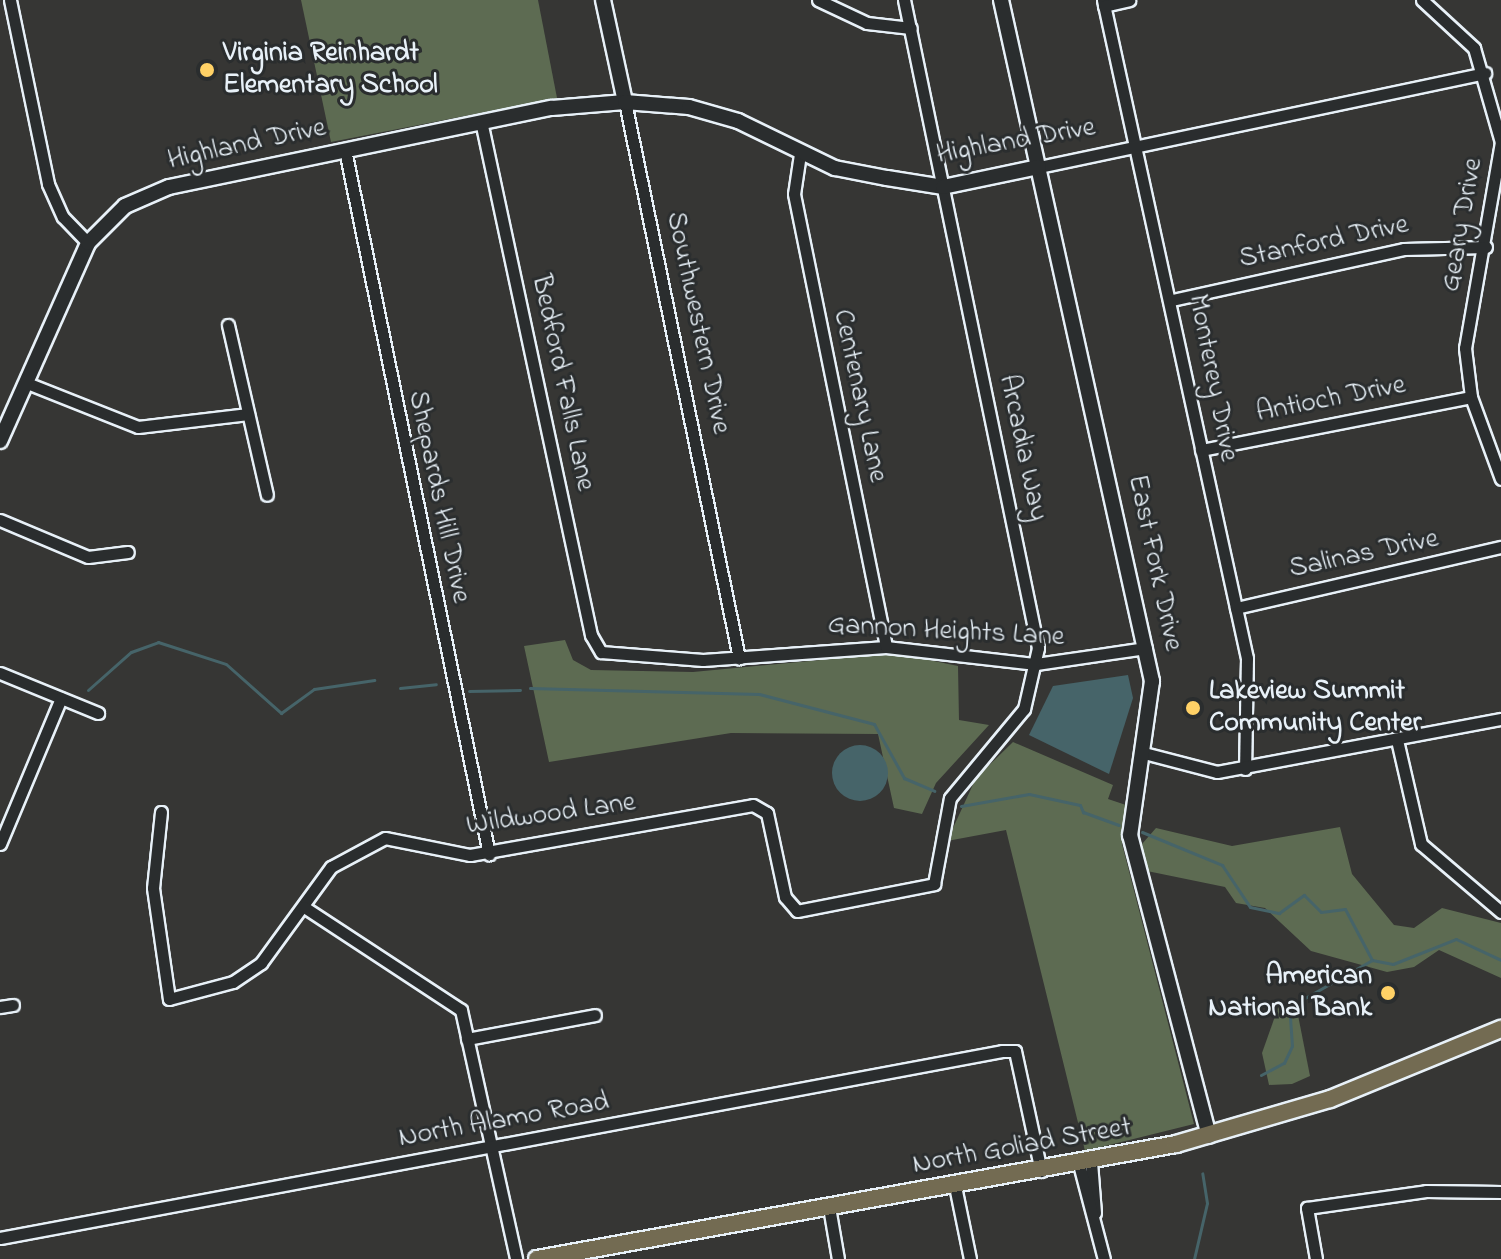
<!DOCTYPE html>
<html>
<head>
<meta charset="utf-8">
<style>
	body { margin:0 }
	#map { position:relative; width:1501px; height:1259px; overflow:hidden; background:#363634; font-family:"Indie Flower",sans-serif }
	div>[style] { position:absolute }
	[style*='--x'] { left:calc(var(--x)*1px); top:calc(var(--y)*1px); width:calc(var(--w)*1px); rotate:calc(var(--a)*1deg) }
	.green>* { inset:0; background:#5d6b52 }
	.water>* { inset:0; background:#466469 }
	.round { border-radius:50% }
	.stream>* { height:3px; margin:-1.5px; padding:0 1.5px; transform-origin:1.5px; border-radius:1.5px; background:#466469 }
	.roads { filter:drop-shadow(2px 0 #e8f1f8) drop-shadow(-2px 0 #e8f1f8) drop-shadow(0 2px #e8f1f8) drop-shadow(0 -2px #e8f1f8) }
	.street>* { height:11px; margin:-5.5px; padding:0 5.5px; transform-origin:5.5px; border-radius:5.5px; background:#2a2d2e }
	.secondary>* { height:14px; margin:-7px; padding:0 7px; transform-origin:7px; border-radius:7px; background:#2a2d2e }
	.primary>* { height:16px; margin:-8px; padding:0 8px; transform-origin:8px; border-radius:8px; background:#736b52 }
	.dots>* { width:22px; height:22px; translate:-50% -50%; box-sizing:border-box; border:4px solid #2a2d2e; border-radius:50% }
	span { translate:-50% -50%; white-space:nowrap; text-align:center; line-height:1.15; -webkit-text-stroke:6px #2a2d2e; paint-order:stroke }
	.poi-label { font-size:28px; color:#e8f1f8; font-weight:700 }
	.left { translate:0 -50%; text-align:left }
	.right { translate:-100% -50%; text-align:right }
	.street-label { font-size:28px; color:#e8f1f8 }
</style>
</head>
<body>
<div id="map">
	<div class="green">
		<i style="clip-path:polygon(301px 0,538px 0,557px 98px,331px 142px)"></i>
		<i style="clip-path:polygon(565px 640px,573px 660px,591px 670px,693px 672px,895px 653px,958px 666px,959px 720px,989px 725px,936px 783px,922px 814px,894px 808px,878px 734px,731px 733px,549px 762px,524px 646px)"></i>
		<i style="clip-path:polygon(1013px 742px,1113px 785px,1108px 799px,1126px 805px,1122px 844px,1194px 1124px,1085px 1151px,1006px 830px,947px 841px,976px 778px)"></i>
		<i style="clip-path:polygon(1340px 827px,1352px 874px,1394px 925px,1414px 928px,1442px 908px,1501px 923px,1501px 978px,1439px 950px,1414px 967px,1387px 972px,1311px 951px,1265px 908px,1236px 903px,1225px 887px,1147px 871px,1142px 844px,1156px 828px,1232px 846px)"></i>
		<i style="clip-path:polygon(1279px 1005px,1297px 1010px,1310px 1076px,1292px 1084px,1269px 1085px,1262px 1053px)"></i>
	</div>
	<div class="water">
		<i style="clip-path:polygon(1128px 675px,1133px 698px,1109px 774px,1029px 735px,1053px 686px)"></i>
		<i class="round" style="left:832px;top:745px;width:56px;height:56px"></i>
	</div>
	<div class="stream">
		<i style="--x:400;--y:688;--w:36;--a:-6"></i>
		<i style="--x:530;--y:688;--w:229;--a:1.5"></i>
		<i style="--x:759;--y:694;--w:119;--a:14.6"></i>
		<i style="--x:874;--y:724;--w:62;--a:60.9"></i>
		<i style="--x:904;--y:778;--w:33;--a:23"></i>
		<i style="--x:88;--y:690;--w:57;--a:-41.5"></i>
		<i style="--x:131;--y:652;--w:29;--a:-20"></i>
		<i style="--x:158;--y:642;--w:71;--a:17.9"></i>
		<i style="--x:226;--y:664;--w:74;--a:41.7"></i>
		<i style="--x:281;--y:713;--w:41;--a:-36"></i>
		<i style="--x:314;--y:689;--w:61;--a:-8.5"></i>
		<i style="--x:469;--y:691;--w:51;--a:-1.1"></i>
		<i style="--x:961;--y:806;--w:69;--a:-10"></i>
		<i style="--x:1029;--y:794;--w:52;--a:12.2"></i>
		<i style="--x:1080;--y:805;--w:8;--a:67"></i>
		<i style="--x:1083;--y:812;--w:38;--a:20"></i>
		<i style="--x:1142;--y:832;--w:87;--a:22.4"></i>
		<i style="--x:1222;--y:865;--w:50;--a:56.3"></i>
		<i style="--x:1250;--y:907;--w:30;--a:12"></i>
		<i style="--x:1279;--y:913;--w:31;--a:-36"></i>
		<i style="--x:1304;--y:895;--w:24;--a:45"></i>
		<i style="--x:1321;--y:912;--w:24;--a:-7"></i>
		<i style="--x:1345;--y:909;--w:58;--a:62.1"></i>
		<i style="--x:1372;--y:960;--w:21;--a:11"></i>
		<i style="--x:1393;--y:964;--w:68;--a:-21.6"></i>
		<i style="--x:1456;--y:939;--w:50;--a:25"></i>
		<i style="--x:1261;--y:1075;--w:26;--a:-28"></i>
		<i style="--x:1284;--y:1063;--w:19;--a:-65"></i>
		<i style="--x:1292;--y:1046;--w:39;--a:-94"></i>
		<i style="--x:1289;--y:1007;--w:95;--a:-29.5"></i>
		<i style="--x:1194;--y:1259;--w:57;--a:-76.9"></i>
		<i style="--x:1207;--y:1203;--w:30;--a:-99"></i>
	</div>
	<div class="roads">
		<div class="street">
			<i style="--x:10;--y:0;--w:188;--a:78.3"></i>
			<i style="--x:48;--y:184;--w:36;--a:66"></i>
			<i style="--x:63;--y:217;--w:36;--a:46"></i>
			<i style="--x:818;--y:0;--w:54;--a:25.1"></i>
			<i style="--x:867;--y:23;--w:44;--a:6.5"></i>
			<i style="--x:1103;--y:0;--w:674;--a:77.66"></i>
			<i style="--x:1247;--y:658;--w:111;--a:91"></i>
			<i style="--x:1422;--y:0;--w:71;--a:42.7"></i>
			<i style="--x:1474;--y:48;--w:98;--a:74"></i>
			<i style="--x:1501;--y:142;--w:209;--a:99.9"></i>
			<i style="--x:1465;--y:348;--w:49;--a:83"></i>
			<i style="--x:1471;--y:397;--w:87;--a:69.9"></i>
			<i style="--x:1104;--y:6;--w:26;--a:-13"></i>
			<i style="--x:625;--y:102;--w:568;--a:78.41"></i>
			<i style="--x:481;--y:121;--w:526;--a:77.92"></i>
			<i style="--x:591;--y:635;--w:20;--a:60"></i>
			<i style="--x:601;--y:652;--w:102;--a:4.5"></i>
			<i style="--x:703;--y:660;--w:183;--a:-4.1"></i>
			<i style="--x:886;--y:647;--w:151;--a:6.5"></i>
			<i style="--x:1036;--y:664;--w:111;--a:-8.3"></i>
			<i style="--x:345;--y:150;--w:719;--a:78.44"></i>
			<i style="--x:800;--y:154;--w:40;--a:98.5"></i>
			<i style="--x:794;--y:194;--w:462;--a:78.5"></i>
			<i style="--x:1039;--y:167;--w:456;--a:-11.9"></i>
			<i style="--x:1172;--y:300;--w:238;--a:-12.4"></i>
			<i style="--x:1404;--y:249;--w:82;--a:-1.4"></i>
			<i style="--x:228;--y:325;--w:174;--a:77.1"></i>
			<i style="--x:27;--y:383;--w:119;--a:21.6"></i>
			<i style="--x:138;--y:427;--w:111;--a:-6.7"></i>
			<i style="--x:1201;--y:450;--w:275;--a:-11.1"></i>
			<i style="--x:0;--y:520;--w:95;--a:22.8"></i>
			<i style="--x:88;--y:557;--w:40;--a:-7.1"></i>
			<i style="--x:1236;--y:608;--w:272;--a:-13"></i>
			<i style="--x:0;--y:673;--w:106;--a:22.2"></i>
			<i style="--x:1397;--y:740;--w:107;--a:77"></i>
			<i style="--x:1421;--y:844;--w:105;--a:40.4"></i>
			<i style="--x:1144;--y:753;--w:75;--a:14.6"></i>
			<i style="--x:1217;--y:772;--w:289;--a:-10.6"></i>
			<i style="--x:161;--y:812;--w:76;--a:96"></i>
			<i style="--x:153;--y:888;--w:112;--a:81.8"></i>
			<i style="--x:169;--y:999;--w:66;--a:-14.9"></i>
			<i style="--x:233;--y:982;--w:34;--a:-34"></i>
			<i style="--x:261;--y:963;--w:119;--a:-53.9"></i>
			<i style="--x:331;--y:867;--w:61;--a:-28.2"></i>
			<i style="--x:385;--y:838;--w:87;--a:11.3"></i>
			<i style="--x:470;--y:855;--w:287;--a:-10"></i>
			<i style="--x:753;--y:805;--w:16;--a:30"></i>
			<i style="--x:767;--y:813;--w:86;--a:77.9"></i>
			<i style="--x:785;--y:897;--w:18;--a:49"></i>
			<i style="--x:797;--y:911;--w:140;--a:-11.1"></i>
			<i style="--x:934;--y:884;--w:87;--a:-79.5"></i>
			<i style="--x:950;--y:798;--w:116;--a:-50.3"></i>
			<i style="--x:1024;--y:709;--w:63;--a:-77.1"></i>
			<i style="--x:1038;--y:648;--w:662;--a:-101.68"></i>
			<i style="--x:0;--y:844;--w:158;--a:-67.3"></i>
			<i style="--x:304;--y:907;--w:188;--a:33.3"></i>
			<i style="--x:461;--y:1010;--w:255;--a:77.5"></i>
			<i style="--x:0;--y:1007;--w:13;--a:-9"></i>
			<i style="--x:467;--y:1039;--w:130;--a:-10.6"></i>
			<i style="--x:1091;--y:1162;--w:51;--a:85.5"></i>
			<i style="--x:1079;--y:1164;--w:98;--a:75.3"></i>
			<i style="--x:955;--y:1186;--w:75;--a:78.4"></i>
			<i style="--x:829;--y:1207;--w:53;--a:80.2"></i>
			<i style="--x:0;--y:1238;--w:1019;--a:-10.57"></i>
			<i style="--x:1002;--y:1051;--w:13;--a:0"></i>
			<i style="--x:1015;--y:1051;--w:123;--a:77.8"></i>
			<i style="--x:1316;--y:1259;--w:52;--a:-100"></i>
			<i style="--x:1307;--y:1208;--w:120;--a:-8.1"></i>
			<i style="--x:1426;--y:1191;--w:75;--a:0.8"></i>
		</div>
		<div class="secondary">
			<i style="--x:603;--y:0;--w:104;--a:77.8"></i>
			<i style="--x:1001;--y:0;--w:698;--a:77.5"></i>
			<i style="--x:1152;--y:681;--w:156;--a:98.1"></i>
			<i style="--x:1130;--y:835;--w:311;--a:75.3"></i>
			<i style="--x:0;--y:441;--w:217;--a:-66"></i>
			<i style="--x:88;--y:243;--w:52;--a:-45"></i>
			<i style="--x:125;--y:206;--w:48;--a:-23.4"></i>
			<i style="--x:169;--y:187;--w:391;--a:-11.7"></i>
			<i style="--x:552;--y:108;--w:73;--a:-4.7"></i>
			<i style="--x:625;--y:102;--w:64;--a:4.5"></i>
			<i style="--x:689;--y:107;--w:51;--a:15.9"></i>
			<i style="--x:738;--y:121;--w:108;--a:25.9"></i>
			<i style="--x:835;--y:168;--w:53;--a:10.9"></i>
			<i style="--x:887;--y:178;--w:57;--a:9.1"></i>
			<i style="--x:943;--y:187;--w:98;--a:-11.8"></i>
		</div>
		<div class="primary">
			<i style="--x:537;--y:1259;--w:649;--a:-10.2"></i>
			<i style="--x:1176;--y:1144;--w:160;--a:-16.3"></i>
			<i style="--x:1330;--y:1099;--w:185;--a:-22.3"></i>
		</div>
	</div>
	<div class="dots">
		<i style="left:207px;top:70px;background:#ffd166"></i>
		<i style="left:1193px;top:708px;background:#ffd166"></i>
		<i style="left:1388px;top:993px;background:#ffd166"></i>
	</div>
	<div class="poi-label">
		<span class="left" style="left:223px;top:70px">Virginia Reinhardt<br>Elementary School</span>
		<span class="left" style="left:1209px;top:708px">Lakeview Summit<br>Community Center</span>
		<span class="right" style="left:1372px;top:993px">American<br>National Bank</span>
	</div>
	<div class="street-label">
		<span style="left:1016px;top:142px;rotate:-10deg">Highland Drive</span>
		<span style="left:247px;top:145px;rotate:-12deg">Highland Drive</span>
		<span style="left:1463px;top:225px;rotate:-80deg">Geary Drive</span>
		<span style="left:1324px;top:243px;rotate:-12deg">Stanford Drive</span>
		<span style="left:697px;top:323px;rotate:78deg">Southwestern Drive</span>
		<span style="left:1212px;top:378px;rotate:79deg">Monterey Drive</span>
		<span style="left:562px;top:383px;rotate:78deg">Bedford Falls Lane</span>
		<span style="left:859px;top:396px;rotate:78deg">Centenary Lane</span>
		<span style="left:1331px;top:400px;rotate:-11deg">Antioch Drive</span>
		<span style="left:1022px;top:448px;rotate:78deg">Arcadia Way</span>
		<span style="left:438px;top:497px;rotate:78deg">Shepards Hill Drive</span>
		<span style="left:1364px;top:555px;rotate:-12deg">Salinas Drive</span>
		<span style="left:1154px;top:563px;rotate:78deg">East Fork Drive</span>
		<span style="left:946px;top:632px;rotate:3deg">Gannon Heights Lane</span>
		<span style="left:551px;top:815px;rotate:-8deg">Wildwood Lane</span>
		<span style="left:504px;top:1121px;rotate:-10deg">North Alamo Road</span>
		<span style="left:1022px;top:1147px;rotate:-10deg">North Goliad Street</span>
	</div>
</div>
</body>
</html>
